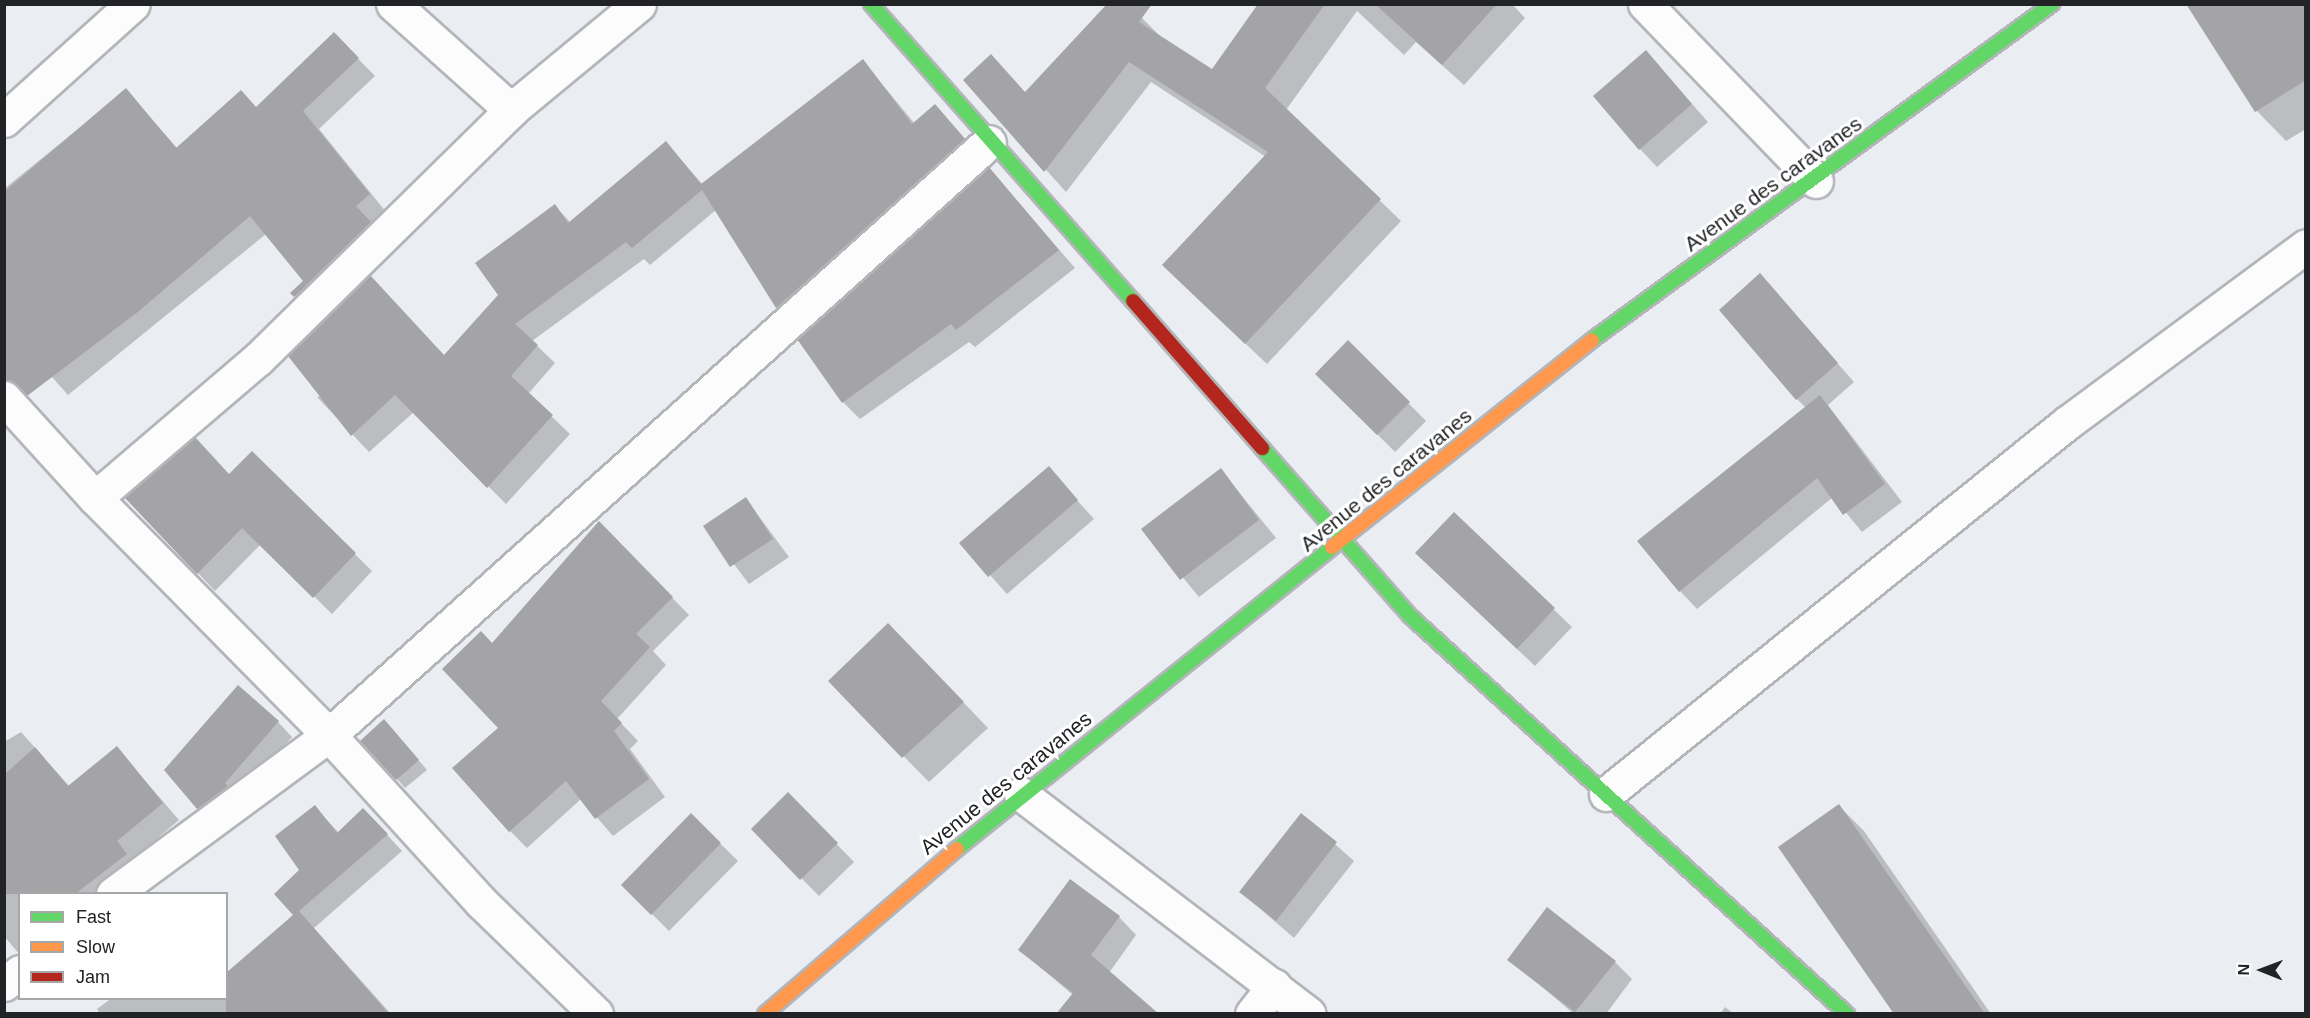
<!DOCTYPE html>
<html>
<head>
<meta charset="utf-8">
<style>
	body { margin:0 }
	#map { position:relative; width:2310px; height:1018px; overflow:hidden; background:#eaedf2; font-family:Helvetica,sans-serif }
	div>[style] { position:absolute }
	[style*='--x'] { left:calc(var(--x)*1px); top:calc(var(--y)*1px); width:calc(var(--w)*1px); rotate:calc(var(--a)*1deg) }
	.shadow>* { inset:0; background:#0003 }
	.building>* { inset:0; background:#a4a3a5 }
	.roads { filter:drop-shadow(2px 0 #b3b5b9) drop-shadow(-2px 0 #b3b5b9) drop-shadow(0 2px #b3b5b9) drop-shadow(0 -2px #b3b5b9) }
	.street>* { height:33px; margin:-16.5px; padding:0 16.5px; transform-origin:16.5px; border-radius:16.5px; background:#fcfcfd }
	.fast>* { height:14px; margin:-7px; padding:0 7px; transform-origin:7px; border-radius:7px; background:#63d668 }
	.slow>* { height:14px; margin:-7px; padding:0 7px; transform-origin:7px; border-radius:7px; background:#ff974d }
	.jam>* { height:14px; margin:-7px; padding:0 7px; transform-origin:7px; border-radius:7px; background:#b3261e }
	span { translate:-50% -50%; white-space:nowrap; text-align:center; line-height:1.15; -webkit-text-stroke:6px #fff; paint-order:stroke }
	.street-label { font-size:21px; color:#212326 }
	.frame { position:absolute; inset:0; border:6px solid #212326; pointer-events:none }
	.legend { position:absolute; left:18px; top:892px; width:210px; height:108px; box-sizing:border-box; background:#fff; border:2px solid #a6a7a8; margin:0; padding:8px 10px; list-style:none; font-size:18px; color:#212326 }
	.legend li { display:flex; align-items:center; gap:12px; height:30px }
	.legend b { width:30px; border:2px solid #a6a7a8 }
	.north { position:absolute; left:2232px; top:940px; width:60px; height:60px; -webkit-text-stroke:4px #fff; paint-order:stroke; rotate:271deg; font-size:16px; font-weight:700; line-height:24px; text-align:center; color:#212326 }
	.north::after { content:''; display:block; margin:auto; width:21px; height:27px; background:#212326; clip-path:polygon(50% 0,100% 100%,50% 72%,0 100%) }
</style>
</head>
<body>
<div id="map">
	<div class="shadow">
		<i style="clip-path:polygon(1128px 4px,1163px 39px,1213px 71px,1259px 4px,1512px 4px,1525px 18px,1464px 85px,1416px 42px,1404px 55px,1357px 11px,1286px 110px,1401px 221px,1267px 364px,1186px 287px,1266px 157px,1151px 82px,1066px 192px,965px 80px,1026px 93px)"></i>
		<i style="clip-path:polygon(2187px 4px,2306px 4px,2306px 129px,2286px 141px,2257px 111px)"></i>
		<i style="clip-path:polygon(334px 34px,375px 76px,319px 129px,386px 212px,372px 223px,387px 240px,312px 313px,292px 293px,305px 281px,266px 234px,68px 395px,4px 323px,4px 189px,126px 90px,178px 149px,241px 92px,257px 108px)"></i>
		<i style="clip-path:polygon(1646px 52px,1708px 122px,1657px 167px,1640px 149px)"></i>
		<i style="clip-path:polygon(863px 61px,915px 124px,952px 124px,981px 157px,795px 324px,778px 307px,716px 210px,650px 265px,644px 259px,532px 341px,555px 363px,528px 394px,570px 434px,506px 504px,414px 412px,369px 452px,317px 397px,445px 356px,500px 296px,555px 206px,571px 223px,666px 143px,703px 185px)"></i>
		<i style="clip-path:polygon(989px 169px,1075px 268px,975px 347px,969px 342px,860px 419px,843px 402px)"></i>
		<i style="clip-path:polygon(1760px 275px,1854px 382px,1828px 405px,1902px 502px,1862px 532px,1833px 497px,1697px 609px,1680px 591px,1806px 408px,1797px 399px)"></i>
		<i style="clip-path:polygon(1348px 342px,1426px 421px,1395px 452px,1317px 374px)"></i>
		<i style="clip-path:polygon(252px 453px,372px 571px,332px 614px,261px 544px,215px 591px,127px 498px,230px 475px)"></i>
		<i style="clip-path:polygon(1048px 468px,1094px 519px,1007px 594px,961px 543px)"></i>
		<i style="clip-path:polygon(1221px 470px,1276px 538px,1199px 597px,1143px 529px)"></i>
		<i style="clip-path:polygon(746px 499px,789px 557px,749px 584px,705px 526px)"></i>
		<i style="clip-path:polygon(1454px 514px,1572px 627px,1535px 666px,1435px 571px)"></i>
		<i style="clip-path:polygon(599px 523px,689px 615px,653px 651px,666px 665px,617px 719px,638px 741px,630px 749px,665px 797px,613px 836px,581px 799px,527px 848px,510px 831px,492px 645px)"></i>
		<i style="clip-path:polygon(913px 650px,988px 728px,929px 782px,830px 681px)"></i>
		<i style="clip-path:polygon(278px 722px,292px 737px,213px 822px,198px 808px)"></i>
		<i style="clip-path:polygon(393px 730px,427px 770px,405px 788px,397px 779px)"></i>
		<i style="clip-path:polygon(21px 732px,70px 787px,117px 748px,179px 820px,133px 859px,142px 871px,113px 894px,20px 894px,20px 955px,4px 936px,4px 742px)"></i>
		<i style="clip-path:polygon(788px 794px,854px 862px,819px 896px,753px 829px)"></i>
		<i style="clip-path:polygon(1839px 806px,1864px 831px,1991px 1014px,1896px 1014px)"></i>
		<i style="clip-path:polygon(315px 807px,339px 833px,379px 826px,402px 851px,314px 928px,391px 1014px,100px 1014px,97px 1009px,112px 998px,226px 998px,295px 915px)"></i>
		<i style="clip-path:polygon(691px 815px,738px 861px,669px 931px,623px 885px)"></i>
		<i style="clip-path:polygon(1302px 815px,1354px 861px,1294px 938px,1241px 892px)"></i>
		<i style="clip-path:polygon(1119px 917px,1136px 935px,1109px 973px,1073px 995px,1020px 950px)"></i>
		<i style="clip-path:polygon(1509px 959px,1615px 962px,1632px 979px,1606px 1014px,1574px 1014px)"></i>
		<i style="clip-path:polygon(1725px 1007px,1734px 1014px,1720px 1014px)"></i>
	</div>
	<div class="building">
		<i style="clip-path:polygon(1107px 4px,1152px 4px,1139px 22px,1212px 69px,1258px 4px,1325px 4px,1265px 88px,1381px 199px,1245px 344px,1162px 265px,1268px 152px,1129px 62px,1044px 172px,963px 80px,991px 54px,1025px 92px)"></i>
		<i style="clip-path:polygon(1375px 4px,1497px 4px,1442px 65px)"></i>
		<i style="clip-path:polygon(2186px 4px,2306px 4px,2306px 80px,2255px 112px)"></i>
		<i style="clip-path:polygon(334px 32px,359px 58px,303px 111px,370px 194px,356px 206px,371px 222px,294px 297px,290px 293px,303px 281px,250px 216px,139px 311px,27px 396px,4px 380px,4px 192px,126px 88px,176px 148px,241px 90px,256px 107px)"></i>
		<i style="clip-path:polygon(1646px 50px,1692px 104px,1639px 150px,1593px 96px)"></i>
		<i style="clip-path:polygon(863px 59px,912px 124px,935px 104px,965px 139px,776px 308px,702px 190px,632px 248px,626px 242px,515px 324px,538px 345px,511px 376px,553px 415px,487px 488px,395px 395px,351px 436px,288px 356px,370px 275px,444px 355px,498px 295px,475px 263px,555px 204px,568px 223px,666px 141px,701px 184px)"></i>
		<i style="clip-path:polygon(989px 167px,1059px 250px,956px 330px,951px 324px,842px 403px,797px 339px)"></i>
		<i style="clip-path:polygon(1760px 273px,1838px 363px,1796px 400px,1719px 310px)"></i>
		<i style="clip-path:polygon(1348px 340px,1410px 402px,1377px 435px,1315px 374px)"></i>
		<i style="clip-path:polygon(1820px 395px,1885px 484px,1843px 515px,1817px 478px,1679px 592px,1637px 541px)"></i>
		<i style="clip-path:polygon(195px 437px,229px 474px,252px 451px,356px 553px,313px 598px,242px 528px,197px 574px,125px 498px)"></i>
		<i style="clip-path:polygon(1049px 466px,1078px 500px,988px 577px,959px 543px)"></i>
		<i style="clip-path:polygon(1221px 468px,1259px 520px,1180px 580px,1141px 529px)"></i>
		<i style="clip-path:polygon(746px 497px,773px 539px,730px 567px,703px 526px)"></i>
		<i style="clip-path:polygon(1454px 512px,1555px 608px,1517px 649px,1415px 553px)"></i>
		<i style="clip-path:polygon(599px 521px,673px 597px,636px 634px,650px 647px,601px 701px,622px 723px,614px 731px,649px 779px,595px 819px,566px 781px,509px 832px,452px 768px,498px 728px,442px 669px,481px 631px,492px 643px)"></i>
		<i style="clip-path:polygon(888px 623px,964px 702px,902px 758px,828px 681px)"></i>
		<i style="clip-path:polygon(238px 685px,279px 721px,225px 783px,228px 786px,197px 809px,164px 770px)"></i>
		<i style="clip-path:polygon(384px 719px,419px 760px,396px 780px,360px 741px)"></i>
		<i style="clip-path:polygon(117px 746px,163px 803px,117px 841px,127px 854px,75px 894px,4px 894px,5px 774px,35px 747px,68px 786px)"></i>
		<i style="clip-path:polygon(788px 792px,838px 843px,800px 880px,751px 829px)"></i>
		<i style="clip-path:polygon(1839px 804px,1985px 1014px,1894px 1014px,1778px 847px)"></i>
		<i style="clip-path:polygon(315px 805px,337px 833px,363px 808px,388px 834px,299px 911px,389px 1014px,226px 1014px,226px 973px,293px 915px,274px 894px,299px 870px,275px 836px)"></i>
		<i style="clip-path:polygon(691px 813px,721px 843px,651px 915px,621px 885px)"></i>
		<i style="clip-path:polygon(1301px 813px,1337px 842px,1276px 921px,1239px 892px)"></i>
		<i style="clip-path:polygon(1070px 879px,1120px 916px,1091px 955px,1159px 1014px,1056px 1014px,1073px 993px,1018px 950px)"></i>
		<i style="clip-path:polygon(1547px 907px,1616px 961px,1575px 1012px,1507px 960px)"></i>
	</div>
	<div class="roads">
		<div class="street">
			<i style="--x:393;--y:4;--w:159;--a:41.9"></i>
			<i style="--x:1645;--y:4;--w:246;--a:46"></i>
			<i style="--x:4;--y:120;--w:173;--a:-42"></i>
			<i style="--x:4;--y:398;--w:135;--a:47.7"></i>
			<i style="--x:95;--y:498;--w:333;--a:45.4"></i>
			<i style="--x:329;--y:735;--w:227;--a:47.7"></i>
			<i style="--x:482;--y:903;--w:159;--a:44.2"></i>
			<i style="--x:95;--y:498;--w:214;--a:-40.5"></i>
			<i style="--x:258;--y:359;--w:355;--a:-44.5"></i>
			<i style="--x:511;--y:110;--w:166;--a:-39.6"></i>
			<i style="--x:1021;--y:794;--w:362;--a:37.4"></i>
			<i style="--x:1606;--y:794;--w:592;--a:-38.83"></i>
			<i style="--x:2067;--y:423;--w:297;--a:-36.5"></i>
			<i style="--x:113;--y:894;--w:268;--a:-36.4"></i>
			<i style="--x:329;--y:735;--w:887;--a:-41.94"></i>
			<i style="--x:4;--y:984;--w:20;--a:-37"></i>
			<i style="--x:1252;--y:1014;--w:36;--a:-52"></i>
		</div>
		<div class="fast">
			<i style="--x:871;--y:4;--w:396;--a:48.6"></i>
			<i style="--x:1592;--y:340;--w:570;--a:-36.15"></i>
			<i style="--x:1262;--y:448;--w:225;--a:48.6"></i>
			<i style="--x:1411;--y:617;--w:590;--a:42.32"></i>
			<i style="--x:957;--y:849;--w:481;--a:-38.8"></i>
		</div>
		<div class="slow">
			<i style="--x:1332;--y:547;--w:332;--a:-38.5"></i>
			<i style="--x:765;--y:1014;--w:253;--a:-40.7"></i>
		</div>
		<div class="jam">
			<i style="--x:1133;--y:301;--w:196;--a:48.7"></i>
		</div>
	</div>
	<div class="street-label">
		<span style="left:1773px;top:184px;rotate:-36deg">Avenue des caravanes</span>
		<span style="left:1386px;top:480px;rotate:-39deg">Avenue des caravanes</span>
		<span style="left:1006px;top:783px;rotate:-39deg">Avenue des caravanes</span>
	</div>
	<div class="frame"></div>
	<ul class="legend">
	<li><b style="height:8px;background:#63d668"></b>Fast</li>
	<li><b style="height:8px;background:#ff974d"></b>Slow</li>
	<li><b style="height:8px;background:#b3261e"></b>Jam</li>
	</ul>
	<div class="north">N</div>
</div>
</body>
</html>
